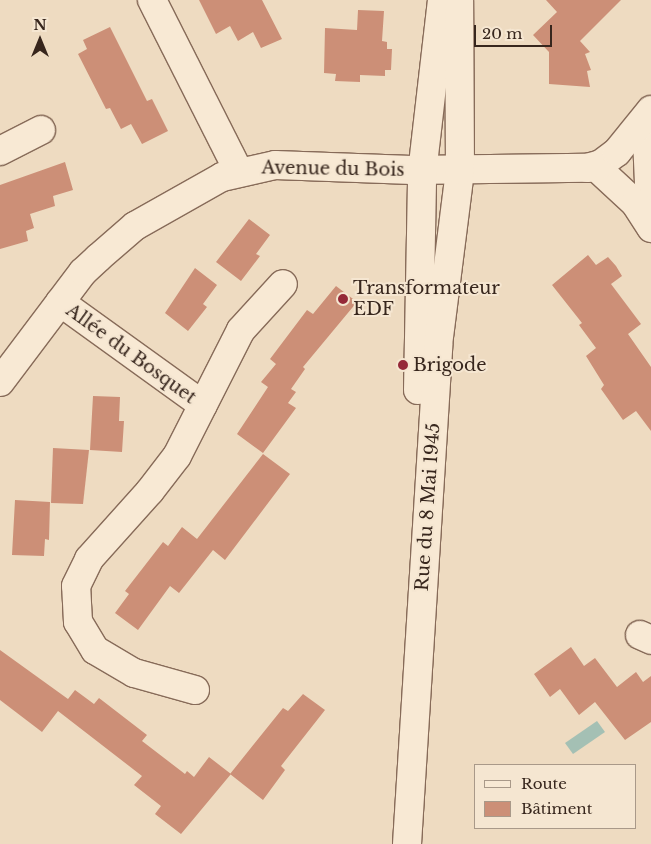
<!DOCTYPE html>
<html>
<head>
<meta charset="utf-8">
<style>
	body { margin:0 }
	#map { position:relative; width:651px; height:844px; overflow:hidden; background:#eedbc1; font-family:"Libre Baskerville",serif }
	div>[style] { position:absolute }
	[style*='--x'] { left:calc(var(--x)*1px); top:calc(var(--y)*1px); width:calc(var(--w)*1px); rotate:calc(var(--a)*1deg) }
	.water>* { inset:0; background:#a4c0b4 }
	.building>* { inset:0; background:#cc8f77 }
	.roads { filter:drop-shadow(1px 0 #876b59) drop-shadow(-1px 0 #876b59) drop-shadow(0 1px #876b59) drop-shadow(0 -1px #876b59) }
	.street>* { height:28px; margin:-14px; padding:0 14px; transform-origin:14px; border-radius:14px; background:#f8e9d4 }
	.secondary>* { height:28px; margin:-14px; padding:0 14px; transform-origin:14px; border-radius:14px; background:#f8e9d4 }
	.dots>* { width:14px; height:14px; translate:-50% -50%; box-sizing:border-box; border:2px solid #f5e6d1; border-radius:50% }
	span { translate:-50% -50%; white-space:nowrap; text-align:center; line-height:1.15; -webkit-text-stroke:4px #f5e6d1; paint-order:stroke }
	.street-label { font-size:18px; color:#37261d }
	.poi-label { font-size:18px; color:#37261d }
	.left { translate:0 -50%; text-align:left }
	.legend { position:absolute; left:474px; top:764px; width:162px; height:65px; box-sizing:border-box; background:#f5e6d1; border:1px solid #a99989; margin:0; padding:6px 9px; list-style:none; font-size:15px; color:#37261d }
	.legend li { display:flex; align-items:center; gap:10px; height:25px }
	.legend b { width:25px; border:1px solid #a99989 }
	.north { position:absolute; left:15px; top:15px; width:50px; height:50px; -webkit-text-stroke:4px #f5e6d1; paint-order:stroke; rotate:0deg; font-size:14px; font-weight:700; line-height:20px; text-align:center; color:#37261d }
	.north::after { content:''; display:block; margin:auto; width:18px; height:22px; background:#37261d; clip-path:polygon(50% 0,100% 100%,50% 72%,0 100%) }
	.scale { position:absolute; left:474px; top:25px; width:78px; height:22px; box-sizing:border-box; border:2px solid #37261d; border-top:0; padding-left:6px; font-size:15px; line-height:18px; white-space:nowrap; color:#37261d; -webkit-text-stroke:4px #f5e6d1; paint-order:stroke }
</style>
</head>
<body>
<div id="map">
	<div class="water">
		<i style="clip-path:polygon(597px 721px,605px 732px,573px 754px,565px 743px)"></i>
	</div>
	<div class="building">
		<i style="clip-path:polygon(199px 0,262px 0,282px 39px,261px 48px,253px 32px,238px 41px,230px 26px,216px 34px)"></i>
		<i style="clip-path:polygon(546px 0,621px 0,580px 41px,590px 52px,585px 54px,591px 70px,587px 71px,590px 87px,549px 84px,549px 52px,533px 35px,557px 12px)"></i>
		<i style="clip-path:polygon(358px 10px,384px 11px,382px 41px,387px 42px,387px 49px,392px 49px,391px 70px,385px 70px,385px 76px,360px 75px,360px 82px,335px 81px,336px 74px,324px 73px,325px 28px,357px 30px)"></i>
		<i style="clip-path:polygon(110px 27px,147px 101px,152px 99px,168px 131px,142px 144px,131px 124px,121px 129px,110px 108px,106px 109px,78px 54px,87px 49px,83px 40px)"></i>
		<i style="clip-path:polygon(65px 162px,73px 190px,53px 196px,55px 206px,30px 214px,34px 228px,26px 231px,28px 241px,0 249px,0 185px)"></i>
		<i style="clip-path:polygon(249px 219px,270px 235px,256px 254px,260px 256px,241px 281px,216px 262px)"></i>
		<i style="clip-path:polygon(588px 255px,596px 265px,608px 257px,616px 266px,622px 276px,611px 284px,641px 324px,628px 334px,651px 367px,651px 431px,636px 411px,623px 420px,601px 389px,604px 385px,586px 356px,596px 348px,579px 325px,582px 323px,552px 285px)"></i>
		<i style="clip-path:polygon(195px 268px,217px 285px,203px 304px,207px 307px,188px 331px,165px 313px)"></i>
		<i style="clip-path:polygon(336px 286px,357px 302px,303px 367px,305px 369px,291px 389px,296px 392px,288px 403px,296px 408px,263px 453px,237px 434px,268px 387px,261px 382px,276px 364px,270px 359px,307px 310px,313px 314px)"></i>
		<i style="clip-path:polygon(93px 396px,120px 397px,119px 421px,124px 421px,122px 452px,90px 450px)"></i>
		<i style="clip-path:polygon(53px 448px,89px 450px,83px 504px,51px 503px)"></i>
		<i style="clip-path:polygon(263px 454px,290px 474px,225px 560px,213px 550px,179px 593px,170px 586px,138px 630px,115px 613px,129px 594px,125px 591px,163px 542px,168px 546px,182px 527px,197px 539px)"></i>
		<i style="clip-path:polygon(15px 500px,50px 502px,49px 540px,45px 539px,44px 556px,12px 555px)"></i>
		<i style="clip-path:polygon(571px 647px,584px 666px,595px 658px,617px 687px,636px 672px,643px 682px,651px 676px,651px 722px,625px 740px,595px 702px,579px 715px,560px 689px,550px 697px,534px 674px)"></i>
		<i style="clip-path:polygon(0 650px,68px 699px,75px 690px,94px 704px,99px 698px,147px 735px,142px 741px,185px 774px,187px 771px,194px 777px,209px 757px,231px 774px,181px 834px,155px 814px,161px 806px,134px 785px,142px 776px,58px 711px,42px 732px,0 700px)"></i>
		<i style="clip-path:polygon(303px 694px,325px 710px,281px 766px,285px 770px,263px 800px,230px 774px,283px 708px,288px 711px)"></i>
	</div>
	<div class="roads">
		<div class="street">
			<i style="--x:152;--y:0;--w:193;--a:63.2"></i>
			<i style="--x:646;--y:117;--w:110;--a:87.4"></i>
			<i style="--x:0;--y:151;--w:46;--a:-27.1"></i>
			<i style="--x:596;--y:167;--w:53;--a:42.7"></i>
			<i style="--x:635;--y:203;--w:30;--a:57"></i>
			<i style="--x:60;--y:302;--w:176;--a:35.8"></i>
			<i style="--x:0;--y:382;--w:138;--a:-53"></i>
			<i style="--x:83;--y:272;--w:21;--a:-43"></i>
			<i style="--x:98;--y:258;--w:49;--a:-40.9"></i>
			<i style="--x:135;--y:226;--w:100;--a:-29.4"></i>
			<i style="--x:222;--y:177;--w:54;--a:-12.8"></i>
			<i style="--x:275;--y:165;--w:137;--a:2.1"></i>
			<i style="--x:412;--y:170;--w:175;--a:-0.7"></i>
			<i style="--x:587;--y:168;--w:15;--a:-16"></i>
			<i style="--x:601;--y:164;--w:20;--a:-37"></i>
			<i style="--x:617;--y:152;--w:54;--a:-51"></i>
			<i style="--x:640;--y:635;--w:12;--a:24"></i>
			<i style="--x:195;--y:690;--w:63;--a:-164.4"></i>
			<i style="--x:134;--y:673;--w:45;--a:-149.5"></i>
			<i style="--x:95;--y:650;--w:33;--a:-121"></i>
			<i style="--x:78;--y:622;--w:36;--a:-93"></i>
			<i style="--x:76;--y:586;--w:30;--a:-64"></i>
			<i style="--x:89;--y:559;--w:91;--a:-48.1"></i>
			<i style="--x:150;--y:491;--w:44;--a:-52.4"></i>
			<i style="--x:177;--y:456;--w:141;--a:-63.1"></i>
			<i style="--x:241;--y:330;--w:62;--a:-47.6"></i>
		</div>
		<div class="secondary">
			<i style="--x:418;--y:390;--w:217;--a:-88.9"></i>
			<i style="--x:422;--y:173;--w:174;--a:-83.4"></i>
			<i style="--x:407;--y:844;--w:500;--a:-86.4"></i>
			<i style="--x:438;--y:345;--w:176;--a:-82.8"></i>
			<i style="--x:460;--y:170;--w:170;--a:-90.3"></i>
		</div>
	</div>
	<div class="dots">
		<i style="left:343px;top:299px;background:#952938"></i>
		<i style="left:403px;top:365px;background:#952938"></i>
	</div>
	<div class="street-label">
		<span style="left:333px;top:169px;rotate:1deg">Avenue du Bois</span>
		<span style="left:131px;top:354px;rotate:36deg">Allée du Bosquet</span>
		<span style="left:428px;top:507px;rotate:-86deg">Rue du 8 Mai 1945</span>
	</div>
	<div class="poi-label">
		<span class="left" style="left:353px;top:299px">Transformateur<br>EDF</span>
		<span class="left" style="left:413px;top:365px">Brigode</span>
	</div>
	<ul class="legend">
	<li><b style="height:6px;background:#f8e9d4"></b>Route</li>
	<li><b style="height:14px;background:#cc8f77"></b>Bâtiment</li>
	</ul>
	<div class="north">N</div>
	<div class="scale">20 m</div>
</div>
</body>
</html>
